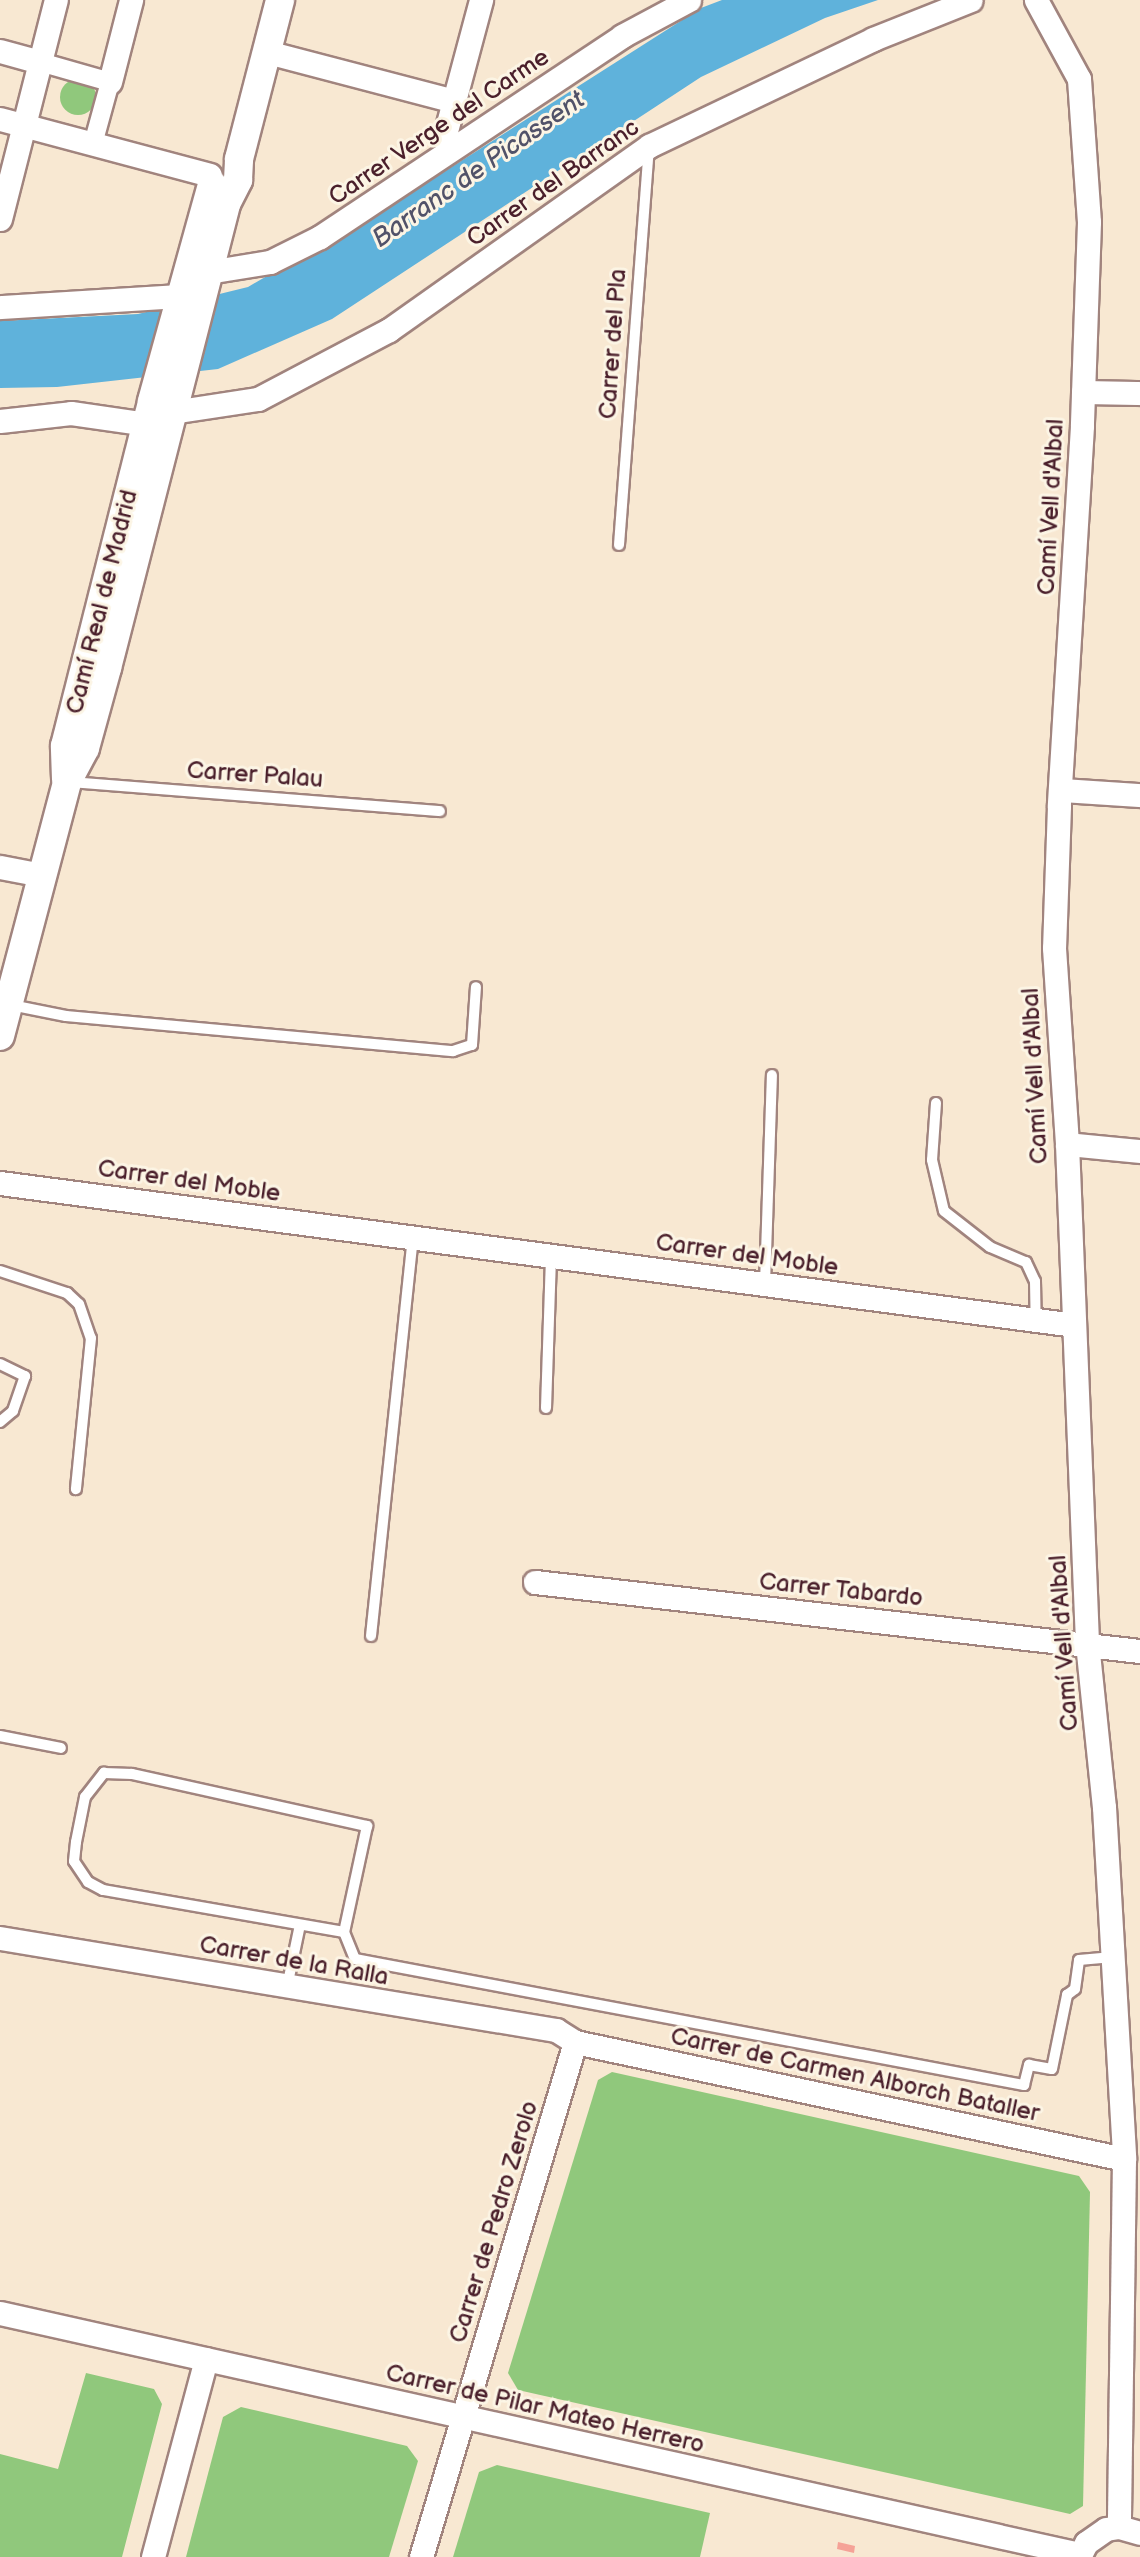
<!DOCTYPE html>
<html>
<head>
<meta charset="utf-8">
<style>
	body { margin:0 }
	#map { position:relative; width:1140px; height:2557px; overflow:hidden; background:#f8e8d2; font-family:"Balsamiq Sans",sans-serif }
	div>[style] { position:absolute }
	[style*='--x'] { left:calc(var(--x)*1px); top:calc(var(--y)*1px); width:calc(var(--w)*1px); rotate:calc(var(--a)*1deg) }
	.green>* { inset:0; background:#90c87c }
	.round { border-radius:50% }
	.water>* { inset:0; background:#5fb2db }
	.building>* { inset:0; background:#f5a297 }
	.roads { filter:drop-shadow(2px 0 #a1847e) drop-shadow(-2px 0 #a1847e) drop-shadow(0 2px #a1847e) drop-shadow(0 -2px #a1847e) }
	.service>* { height:10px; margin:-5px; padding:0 5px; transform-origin:5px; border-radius:5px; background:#fff }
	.pedestrian>* { height:18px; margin:-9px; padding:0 9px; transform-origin:9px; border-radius:9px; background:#fff }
	.minor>* { height:23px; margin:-11.5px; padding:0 11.5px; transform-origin:11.5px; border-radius:11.5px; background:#fff }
	.tertiary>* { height:28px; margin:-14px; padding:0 14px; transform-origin:14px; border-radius:14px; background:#fff }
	span { translate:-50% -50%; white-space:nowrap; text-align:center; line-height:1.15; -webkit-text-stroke:6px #fcf5e5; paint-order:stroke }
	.street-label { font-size:24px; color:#4a1f2b }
	.water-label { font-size:26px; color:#515269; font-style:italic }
</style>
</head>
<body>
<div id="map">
	<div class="green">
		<i class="round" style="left:60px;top:79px;width:36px;height:36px"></i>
		<i style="clip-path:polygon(612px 2072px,1079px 2176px,1090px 2192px,1083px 2506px,1070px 2514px,518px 2390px,508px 2373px,598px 2080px)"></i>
		<i style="clip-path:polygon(86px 2373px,154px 2389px,162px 2404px,122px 2557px,0 2557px,0 2454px,58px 2469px)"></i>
		<i style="clip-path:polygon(241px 2407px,407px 2446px,418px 2461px,389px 2557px,186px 2557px,223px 2417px)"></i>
		<i style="clip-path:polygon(497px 2465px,710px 2513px,700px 2557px,453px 2557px,479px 2472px)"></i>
	</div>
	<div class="water">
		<i style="clip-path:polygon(722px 0,878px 0,825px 18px,701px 77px,332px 319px,218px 369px,57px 387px,0 388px,0 321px,138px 314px,248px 287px,414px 191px,701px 8px)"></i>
	</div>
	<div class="building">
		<i style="clip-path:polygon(838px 2542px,855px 2546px,854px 2553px,837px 2549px)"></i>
	</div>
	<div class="roads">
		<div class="service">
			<i style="--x:619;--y:545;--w:399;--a:-85.7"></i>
			<i style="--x:69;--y:782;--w:372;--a:4.5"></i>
			<i style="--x:11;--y:1005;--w:56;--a:11.3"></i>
			<i style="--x:66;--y:1016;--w:389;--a:5.2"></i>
			<i style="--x:453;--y:1051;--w:20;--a:-18"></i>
			<i style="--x:472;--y:1045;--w:58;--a:-86.1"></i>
			<i style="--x:936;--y:1103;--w:57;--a:94"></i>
			<i style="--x:932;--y:1160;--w:52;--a:76.8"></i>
			<i style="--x:944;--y:1211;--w:58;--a:38"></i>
			<i style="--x:990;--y:1247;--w:39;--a:23"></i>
			<i style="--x:1026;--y:1262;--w:21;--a:65"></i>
			<i style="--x:1035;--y:1281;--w:39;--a:89"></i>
			<i style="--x:0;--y:1271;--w:71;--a:18.2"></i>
			<i style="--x:67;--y:1293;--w:16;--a:43"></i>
			<i style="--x:79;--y:1304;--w:36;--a:71"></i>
			<i style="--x:91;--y:1338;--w:152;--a:95.7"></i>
			<i style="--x:765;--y:1284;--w:209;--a:-88.1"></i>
			<i style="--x:0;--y:1364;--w:28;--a:26"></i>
			<i style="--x:25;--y:1376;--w:37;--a:109"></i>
			<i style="--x:13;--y:1411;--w:17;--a:140"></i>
			<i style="--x:546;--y:1408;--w:152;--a:-88.1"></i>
			<i style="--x:371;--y:1636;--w:401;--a:-84"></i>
			<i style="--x:0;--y:1736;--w:62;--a:11.1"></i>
			<i style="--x:104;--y:1773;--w:28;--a:2"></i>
			<i style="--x:132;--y:1774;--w:241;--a:12.5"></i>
			<i style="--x:367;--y:1826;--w:108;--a:102.2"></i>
			<i style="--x:344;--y:1932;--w:245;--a:-170.1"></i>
			<i style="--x:103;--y:1890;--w:17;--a:-152"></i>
			<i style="--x:88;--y:1882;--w:25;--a:-124"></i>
			<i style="--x:74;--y:1861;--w:19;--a:-84"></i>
			<i style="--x:76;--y:1842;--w:46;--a:-78.7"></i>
			<i style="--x:85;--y:1797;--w:31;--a:-52"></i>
			<i style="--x:344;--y:1932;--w:29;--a:68"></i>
			<i style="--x:355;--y:1959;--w:681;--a:10.67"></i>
			<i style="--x:1024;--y:2085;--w:21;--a:-76"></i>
			<i style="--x:1029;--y:2065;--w:23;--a:10"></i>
			<i style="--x:1052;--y:2069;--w:76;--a:-78.5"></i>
			<i style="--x:1067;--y:1995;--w:10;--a:-37"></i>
			<i style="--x:1075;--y:1989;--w:29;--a:-82"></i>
			<i style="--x:1079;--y:1960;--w:34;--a:-5"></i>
			<i style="--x:287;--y:1987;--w:63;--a:-78.2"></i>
		</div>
		<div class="pedestrian">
			<i style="--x:40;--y:62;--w:73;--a:15.9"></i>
			<i style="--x:110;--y:82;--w:64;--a:105.3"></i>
		</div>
		<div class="minor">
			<i style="--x:1036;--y:0;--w:90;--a:61.4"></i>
			<i style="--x:1079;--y:79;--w:143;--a:86"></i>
			<i style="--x:1089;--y:222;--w:204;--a:92"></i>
			<i style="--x:1082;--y:426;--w:381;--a:93.5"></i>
			<i style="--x:1059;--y:806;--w:142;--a:92"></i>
			<i style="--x:1054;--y:948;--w:196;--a:86.2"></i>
			<i style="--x:1067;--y:1144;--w:499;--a:87.7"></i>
			<i style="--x:1087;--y:1643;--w:165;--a:84.1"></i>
			<i style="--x:1104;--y:1807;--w:353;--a:86.7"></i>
			<i style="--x:1124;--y:2159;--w:368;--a:90.8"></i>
			<i style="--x:0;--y:51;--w:41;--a:15.4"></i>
			<i style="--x:267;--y:52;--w:193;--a:14.7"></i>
			<i style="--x:454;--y:101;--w:39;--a:105"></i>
			<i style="--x:110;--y:82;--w:85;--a:-75.6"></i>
			<i style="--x:454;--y:101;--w:105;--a:-75"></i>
			<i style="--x:0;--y:119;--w:217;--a:14.9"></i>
			<i style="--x:0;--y:219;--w:226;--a:-75.7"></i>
			<i style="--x:208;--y:272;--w:63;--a:-9.2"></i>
			<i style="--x:270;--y:262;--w:56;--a:-26.6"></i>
			<i style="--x:320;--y:237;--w:363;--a:-33.6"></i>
			<i style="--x:622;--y:36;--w:76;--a:-28.2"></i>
			<i style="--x:0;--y:307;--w:180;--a:-3.5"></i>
			<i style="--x:1083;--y:392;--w:57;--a:1"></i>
			<i style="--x:161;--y:404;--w:14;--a:36"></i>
			<i style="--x:172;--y:412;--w:87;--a:-8.6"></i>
			<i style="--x:258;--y:399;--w:148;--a:-27.8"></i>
			<i style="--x:389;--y:330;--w:319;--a:-35.3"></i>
			<i style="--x:649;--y:146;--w:248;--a:-25.5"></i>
			<i style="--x:873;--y:39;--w:105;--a:-21.7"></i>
			<i style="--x:0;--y:421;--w:71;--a:-6.4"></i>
			<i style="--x:71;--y:413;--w:76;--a:8.3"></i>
			<i style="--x:146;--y:424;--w:17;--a:73"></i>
			<i style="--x:1062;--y:790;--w:78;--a:3.7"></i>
			<i style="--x:0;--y:867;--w:43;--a:10.8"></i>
			<i style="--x:1067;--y:1144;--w:73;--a:5.5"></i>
			<i style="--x:0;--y:1183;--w:1083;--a:7.53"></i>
			<i style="--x:535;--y:1582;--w:609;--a:6.51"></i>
			<i style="--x:0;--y:1938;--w:564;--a:9.4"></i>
			<i style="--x:556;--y:2030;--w:22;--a:32"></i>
			<i style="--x:575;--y:2042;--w:561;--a:12.03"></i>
			<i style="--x:0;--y:2313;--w:1106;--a:12.59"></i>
			<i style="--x:153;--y:2557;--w:205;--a:-75"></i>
			<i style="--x:421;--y:2557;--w:538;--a:-73.35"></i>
			<i style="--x:1079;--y:2557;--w:16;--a:-63"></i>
			<i style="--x:1086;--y:2543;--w:24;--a:-35"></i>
			<i style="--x:1106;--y:2529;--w:13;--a:-9"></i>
			<i style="--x:1119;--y:2527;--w:22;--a:16"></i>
		</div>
		<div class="tertiary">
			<i style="--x:66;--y:779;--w:33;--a:-92"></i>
			<i style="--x:65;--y:746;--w:356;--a:-75.8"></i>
			<i style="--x:152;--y:401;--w:225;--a:-74.5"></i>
			<i style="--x:0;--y:1036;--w:263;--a:-75.2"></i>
			<i style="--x:67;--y:782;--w:38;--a:-62"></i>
			<i style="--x:85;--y:748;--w:83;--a:-74.6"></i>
			<i style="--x:107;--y:668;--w:479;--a:-75.6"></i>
			<i style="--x:226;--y:204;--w:27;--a:-63"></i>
			<i style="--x:238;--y:180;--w:21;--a:-87"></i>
			<i style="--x:239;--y:159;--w:164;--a:-75.5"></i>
		</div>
	</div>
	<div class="street-label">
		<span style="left:439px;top:127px;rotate:-34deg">Carrer Verge del Carme</span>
		<span style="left:553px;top:183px;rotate:-35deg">Carrer del Barranc</span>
		<span style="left:613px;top:344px;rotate:-86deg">Carrer del Pla</span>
		<span style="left:1051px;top:507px;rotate:-87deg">Camí Vell d'Albal</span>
		<span style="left:102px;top:602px;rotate:-76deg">Camí Real de Madrid</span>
		<span style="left:255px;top:775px;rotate:4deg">Carrer Palau</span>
		<span style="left:1035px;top:1076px;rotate:-93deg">Camí Vell d'Albal</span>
		<span style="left:189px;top:1181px;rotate:8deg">Carrer del Moble</span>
		<span style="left:747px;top:1255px;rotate:8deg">Carrer del Moble</span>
		<span style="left:841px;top:1590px;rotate:6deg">Carrer Tabardo</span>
		<span style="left:1064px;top:1643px;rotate:-94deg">Camí Vell d'Albal</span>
		<span style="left:294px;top:1961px;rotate:10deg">Carrer de la Ralla</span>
		<span style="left:855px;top:2075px;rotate:12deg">Carrer de Carmen Alborch Bataller</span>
		<span style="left:494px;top:2222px;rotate:-73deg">Carrer de Pedro Zerolo</span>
		<span style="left:545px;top:2409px;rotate:13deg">Carrer de Pilar Mateo Herrero</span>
	</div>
	<div class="water-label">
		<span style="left:479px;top:170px;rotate:-35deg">Barranc de Picassent</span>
	</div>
</div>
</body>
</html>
